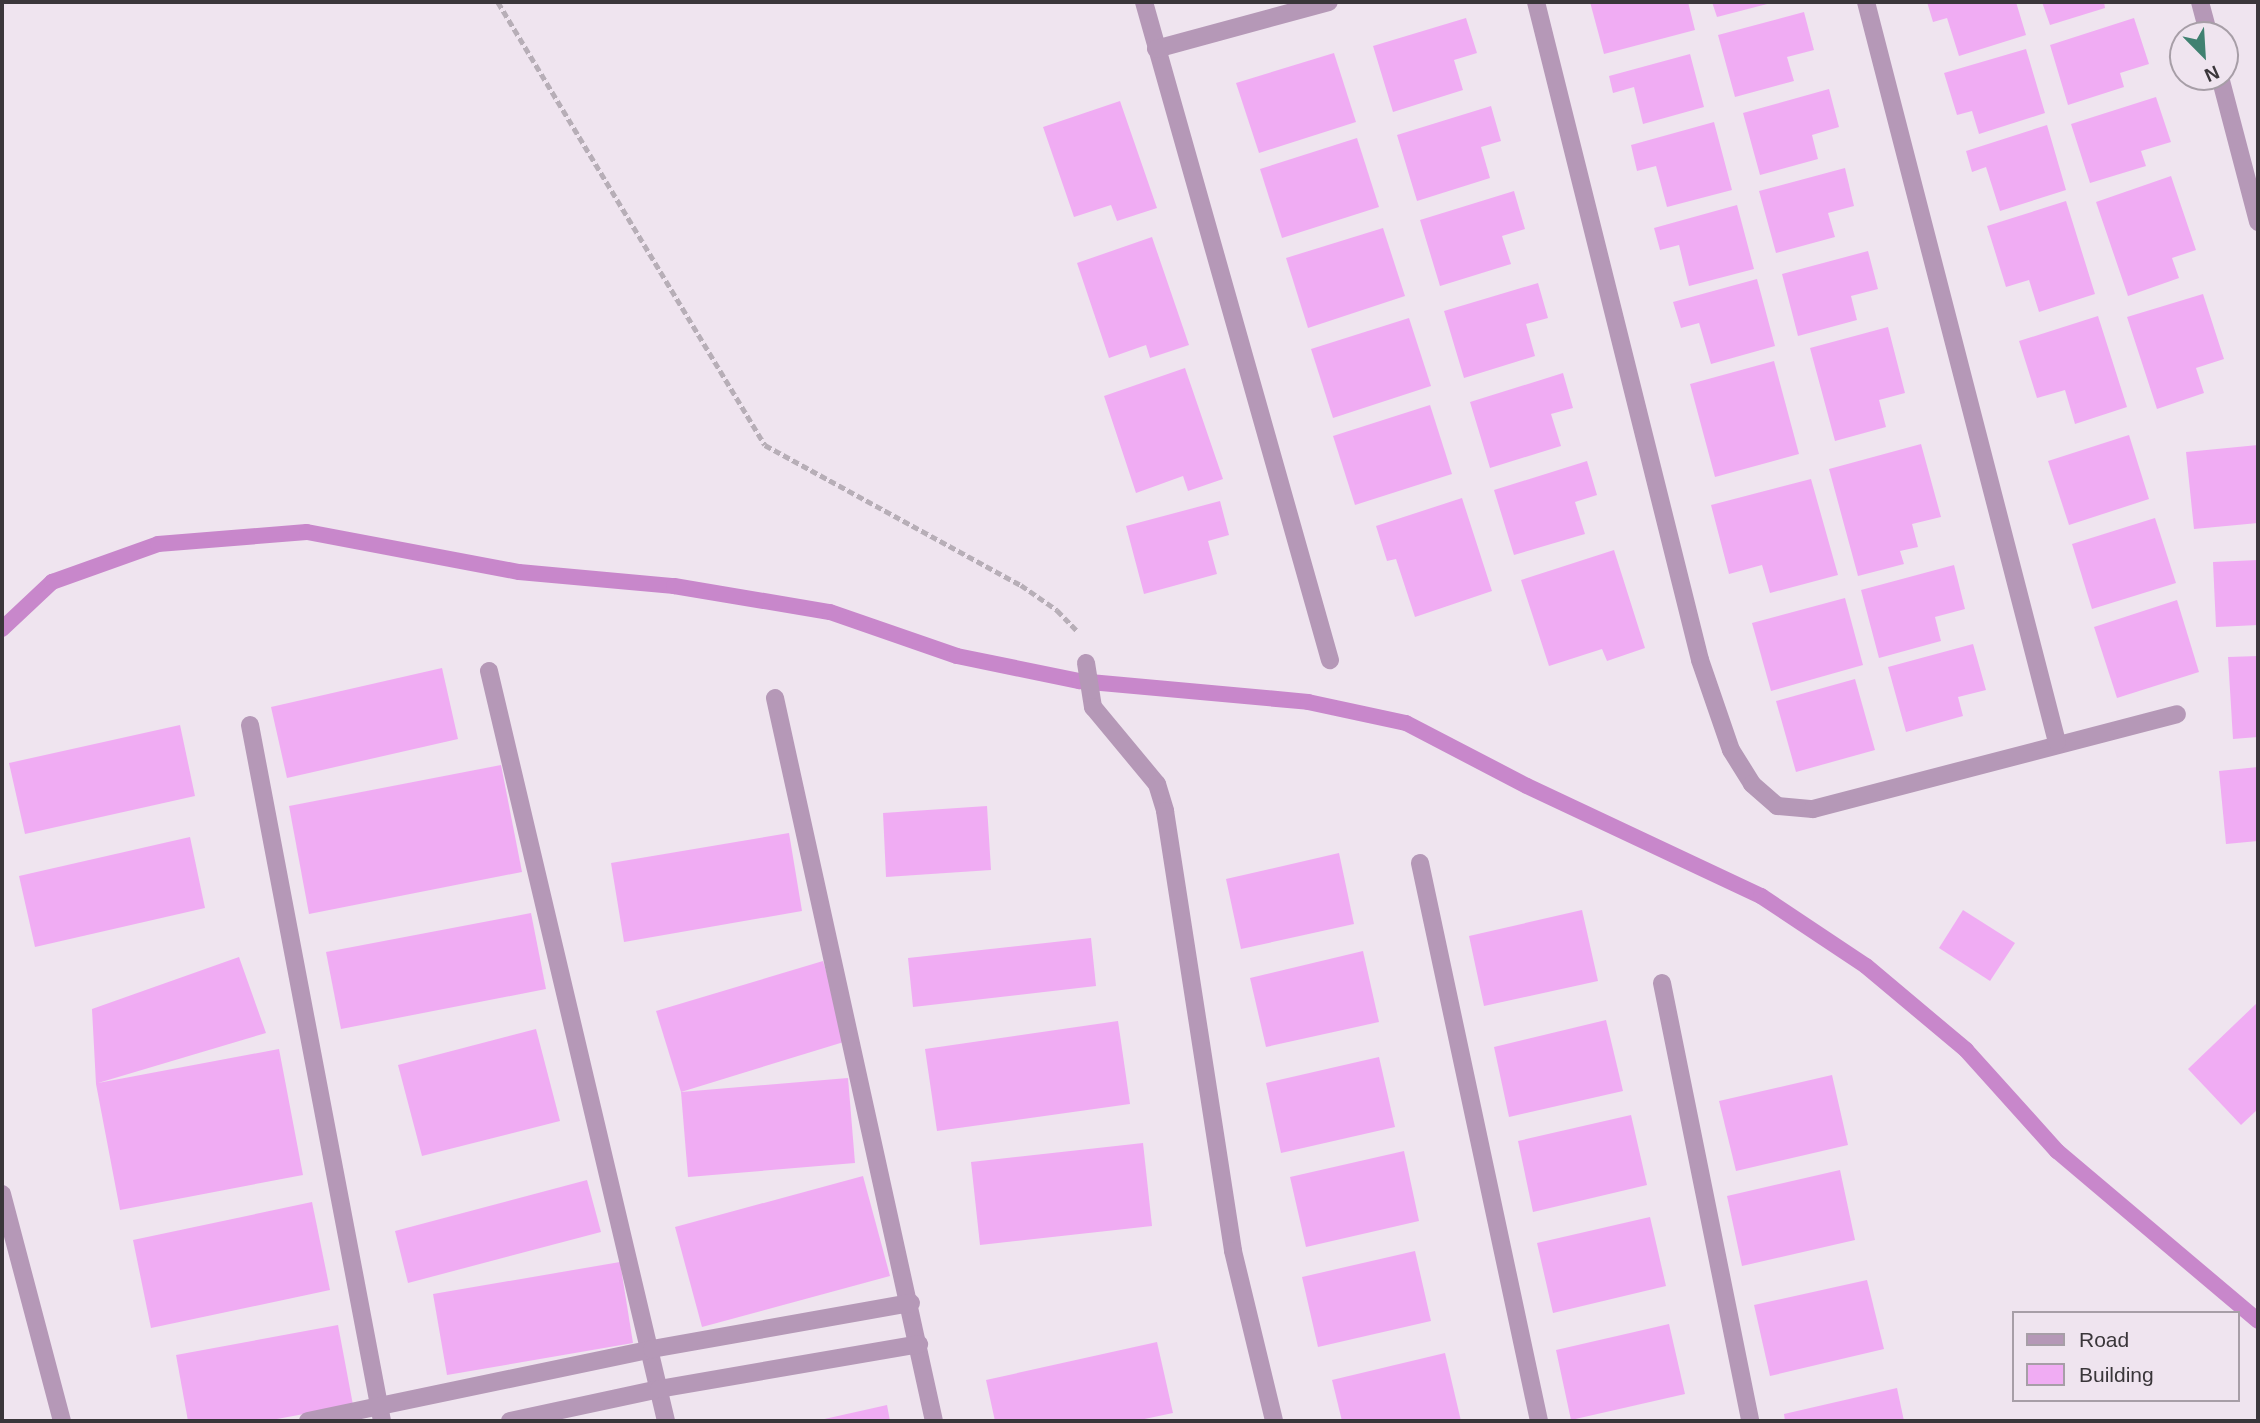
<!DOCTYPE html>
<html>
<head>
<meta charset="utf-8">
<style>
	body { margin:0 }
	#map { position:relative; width:2260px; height:1423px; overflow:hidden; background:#efe4ef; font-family:Helvetica,sans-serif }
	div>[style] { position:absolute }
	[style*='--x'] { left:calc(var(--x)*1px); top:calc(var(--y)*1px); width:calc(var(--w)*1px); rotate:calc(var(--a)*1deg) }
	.stream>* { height:16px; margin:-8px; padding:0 8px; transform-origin:8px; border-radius:8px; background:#c887cb }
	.building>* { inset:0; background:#f0acf3 }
	.path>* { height:4.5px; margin-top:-2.25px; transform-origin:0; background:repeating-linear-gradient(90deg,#b7aeb7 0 7px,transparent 0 10.5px) }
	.street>* { height:18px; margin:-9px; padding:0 9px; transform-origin:9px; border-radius:9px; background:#b598b7 }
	span { translate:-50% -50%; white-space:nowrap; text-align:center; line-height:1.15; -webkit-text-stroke:5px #efe4ef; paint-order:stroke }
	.frame { position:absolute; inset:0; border:4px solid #3a363a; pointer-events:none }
	.legend { position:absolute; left:2012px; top:1311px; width:228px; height:91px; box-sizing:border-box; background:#efe4ef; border:2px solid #a79ea7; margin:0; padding:9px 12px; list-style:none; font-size:21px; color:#3a363a }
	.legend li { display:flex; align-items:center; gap:14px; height:35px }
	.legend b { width:35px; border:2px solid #a79ea7 }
	.north { position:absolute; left:2169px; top:21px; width:70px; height:70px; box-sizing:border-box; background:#efe4ef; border:2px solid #a79ea7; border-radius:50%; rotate:156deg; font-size:19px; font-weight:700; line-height:28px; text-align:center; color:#3a363a }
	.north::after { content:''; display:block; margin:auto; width:24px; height:32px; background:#408171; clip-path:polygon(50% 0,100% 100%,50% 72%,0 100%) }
</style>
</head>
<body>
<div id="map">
	<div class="stream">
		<i style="--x:2;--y:629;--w:69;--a:-43.2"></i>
		<i style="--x:52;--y:582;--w:113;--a:-19.7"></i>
		<i style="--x:158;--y:544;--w:149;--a:-4.6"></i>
		<i style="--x:307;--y:532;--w:216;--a:10.7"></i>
		<i style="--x:519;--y:572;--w:156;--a:5.2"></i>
		<i style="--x:674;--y:586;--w:158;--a:9.5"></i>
		<i style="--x:830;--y:612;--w:134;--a:19.1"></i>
		<i style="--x:957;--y:656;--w:125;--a:11.6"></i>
		<i style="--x:1079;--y:681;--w:230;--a:5.2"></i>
		<i style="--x:1308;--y:702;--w:100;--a:12.1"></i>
		<i style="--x:1406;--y:723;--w:136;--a:27.5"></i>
		<i style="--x:1527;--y:786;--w:259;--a:25.2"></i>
		<i style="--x:1761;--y:896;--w:126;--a:33.7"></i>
		<i style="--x:1866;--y:966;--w:131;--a:40"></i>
		<i style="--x:1966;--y:1050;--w:136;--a:48"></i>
		<i style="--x:2057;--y:1151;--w:263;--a:40.2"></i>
	</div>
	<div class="building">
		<i style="clip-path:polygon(1590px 2px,1688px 2px,1695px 30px,1604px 54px)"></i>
		<i style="clip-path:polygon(1712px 2px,1771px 2px,1771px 3px,1717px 17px)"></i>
		<i style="clip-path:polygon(1927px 2px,2016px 2px,2026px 35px,1959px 56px,1947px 18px,1933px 22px)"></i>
		<i style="clip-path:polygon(2042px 2px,2104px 2px,2105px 8px,2050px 25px)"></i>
		<i style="clip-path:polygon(1804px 12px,1814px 50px,1787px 57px,1794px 81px,1735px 97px,1718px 35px)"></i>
		<i style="clip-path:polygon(1466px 18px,1477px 53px,1454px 60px,1463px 90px,1393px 112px,1373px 46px)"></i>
		<i style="clip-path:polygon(2134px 18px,2149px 64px,2120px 73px,2124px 87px,2068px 105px,2050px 45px)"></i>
		<i style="clip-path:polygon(2026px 49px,2045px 113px,1979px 134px,1972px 111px,1957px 115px,1944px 73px)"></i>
		<i style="clip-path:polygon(1334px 53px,1356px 122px,1259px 153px,1236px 83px)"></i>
		<i style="clip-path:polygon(1690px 54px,1704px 107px,1643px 124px,1634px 87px,1613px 93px,1609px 76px)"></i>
		<i style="clip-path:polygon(1829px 89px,1839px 127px,1812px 135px,1818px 159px,1760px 175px,1743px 113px)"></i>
		<i style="clip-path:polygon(2156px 97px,2171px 142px,2141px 151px,2146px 166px,2090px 183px,2071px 124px)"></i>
		<i style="clip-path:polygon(1120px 101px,1157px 208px,1117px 221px,1111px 205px,1074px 217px,1043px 127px)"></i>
		<i style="clip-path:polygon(1491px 106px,1501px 141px,1481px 147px,1490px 178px,1417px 201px,1397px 135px)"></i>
		<i style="clip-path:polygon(1714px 122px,1732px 190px,1667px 207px,1656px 166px,1637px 171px,1631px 145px)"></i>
		<i style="clip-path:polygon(2047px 125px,2066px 190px,2000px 211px,1986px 167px,1972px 172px,1966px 151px)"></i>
		<i style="clip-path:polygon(1357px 138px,1379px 207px,1282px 238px,1260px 169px)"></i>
		<i style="clip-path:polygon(1845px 168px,1854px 206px,1828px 213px,1835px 237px,1776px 253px,1759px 191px)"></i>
		<i style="clip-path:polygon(2171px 176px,2196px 250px,2172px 258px,2179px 278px,2128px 296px,2096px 202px)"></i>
		<i style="clip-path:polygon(1514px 191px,1525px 229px,1502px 236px,1511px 264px,1440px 286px,1420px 220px)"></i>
		<i style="clip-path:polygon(2066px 201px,2095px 294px,2039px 312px,2029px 280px,2006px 287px,1987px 226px)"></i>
		<i style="clip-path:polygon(1737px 205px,1754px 269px,1689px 286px,1679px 245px,1660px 250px,1654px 228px)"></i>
		<i style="clip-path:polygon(1383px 228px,1405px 296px,1308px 328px,1286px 258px)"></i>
		<i style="clip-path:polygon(1152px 237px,1189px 345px,1150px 358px,1146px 345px,1109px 358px,1077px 263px)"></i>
		<i style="clip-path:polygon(1868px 251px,1878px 289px,1851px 296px,1857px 320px,1798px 336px,1782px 274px)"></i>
		<i style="clip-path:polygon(1757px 279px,1775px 346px,1711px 364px,1699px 323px,1681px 328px,1673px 302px)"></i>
		<i style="clip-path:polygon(1538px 283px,1548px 318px,1526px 324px,1535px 356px,1464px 378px,1444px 311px)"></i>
		<i style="clip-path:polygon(2203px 294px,2224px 359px,2196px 368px,2204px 393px,2157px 409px,2127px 317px)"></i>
		<i style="clip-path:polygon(2098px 316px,2127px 407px,2075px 424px,2065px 390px,2037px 398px,2019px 341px)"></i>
		<i style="clip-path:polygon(1409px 318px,1431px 386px,1333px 418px,1311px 349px)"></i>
		<i style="clip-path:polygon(1888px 327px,1905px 393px,1879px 400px,1886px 427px,1835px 441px,1810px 348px)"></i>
		<i style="clip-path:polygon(1774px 361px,1799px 454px,1715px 477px,1690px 384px)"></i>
		<i style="clip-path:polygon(1185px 368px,1223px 479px,1188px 491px,1183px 476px,1136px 493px,1104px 396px)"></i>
		<i style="clip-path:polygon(1563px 373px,1573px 408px,1551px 414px,1561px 446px,1490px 468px,1470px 402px)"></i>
		<i style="clip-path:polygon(1430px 405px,1452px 474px,1355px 505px,1333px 436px)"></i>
		<i style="clip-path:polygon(2129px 435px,2149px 499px,2069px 525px,2048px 461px)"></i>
		<i style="clip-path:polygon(1921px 444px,1941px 517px,1912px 524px,1918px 547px,1900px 551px,1904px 564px,1858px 576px,1829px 469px)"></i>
		<i style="clip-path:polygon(2258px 445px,2258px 523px,2194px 529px,2186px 452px)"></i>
		<i style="clip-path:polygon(1587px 461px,1597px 495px,1575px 502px,1585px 534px,1514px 555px,1494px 490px)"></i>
		<i style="clip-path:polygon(1811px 479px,1838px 575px,1770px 593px,1762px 565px,1729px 574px,1711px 505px)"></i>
		<i style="clip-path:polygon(1462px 498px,1492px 591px,1415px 617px,1396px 559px,1387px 561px,1376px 526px)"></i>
		<i style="clip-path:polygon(1220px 501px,1229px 535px,1208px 541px,1217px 574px,1144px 594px,1126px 526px)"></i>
		<i style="clip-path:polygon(2155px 518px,2176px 583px,2092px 609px,2072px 544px)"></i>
		<i style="clip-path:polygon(1614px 550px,1645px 648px,1607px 661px,1602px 649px,1549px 666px,1521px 580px)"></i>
		<i style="clip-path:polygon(2258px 560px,2258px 625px,2216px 627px,2213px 562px)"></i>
		<i style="clip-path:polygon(1954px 565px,1965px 609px,1935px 617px,1941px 641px,1879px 658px,1861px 590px)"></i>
		<i style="clip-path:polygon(1845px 598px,1863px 665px,1771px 691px,1752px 623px)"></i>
		<i style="clip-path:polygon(2177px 600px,2199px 672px,2117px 698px,2094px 627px)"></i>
		<i style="clip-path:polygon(1973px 644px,1986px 690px,1958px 697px,1963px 716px,1906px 732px,1888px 667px)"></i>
		<i style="clip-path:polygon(2258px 656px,2258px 737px,2233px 739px,2228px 657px)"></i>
		<i style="clip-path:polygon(442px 668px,458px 739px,287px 778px,271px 707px)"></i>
		<i style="clip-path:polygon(1855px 679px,1875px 750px,1796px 772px,1776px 701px)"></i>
		<i style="clip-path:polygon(180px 725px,195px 796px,25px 834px,9px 763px)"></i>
		<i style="clip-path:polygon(501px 765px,522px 872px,309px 914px,289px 806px)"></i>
		<i style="clip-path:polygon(2258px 767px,2258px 841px,2226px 844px,2219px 771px)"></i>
		<i style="clip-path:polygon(987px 806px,991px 870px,886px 877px,883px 813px)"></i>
		<i style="clip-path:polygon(789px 833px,802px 911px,624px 942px,611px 863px)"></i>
		<i style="clip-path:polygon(190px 837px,205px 908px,35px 947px,19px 876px)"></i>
		<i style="clip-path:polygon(1339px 853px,1354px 924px,1241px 949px,1226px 879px)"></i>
		<i style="clip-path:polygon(1582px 910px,1598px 981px,1484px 1006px,1469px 936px)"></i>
		<i style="clip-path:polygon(1963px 910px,2015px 943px,1990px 981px,1939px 948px)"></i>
		<i style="clip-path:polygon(531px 913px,546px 989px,341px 1029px,326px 952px)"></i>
		<i style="clip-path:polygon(1091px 938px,1096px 986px,913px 1007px,908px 958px)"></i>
		<i style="clip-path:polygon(1363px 951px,1379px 1022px,1266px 1047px,1250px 978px)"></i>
		<i style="clip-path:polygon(239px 957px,266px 1033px,98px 1083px,279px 1049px,303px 1175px,120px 1210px,96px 1084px,92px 1009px)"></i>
		<i style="clip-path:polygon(823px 961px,847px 1041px,681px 1092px,656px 1011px)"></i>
		<i style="clip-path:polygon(2258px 1002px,2258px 1109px,2241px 1125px,2188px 1069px)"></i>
		<i style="clip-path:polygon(1606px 1020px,1623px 1091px,1509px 1117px,1494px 1047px)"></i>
		<i style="clip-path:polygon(1118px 1021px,1130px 1104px,937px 1131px,925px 1049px)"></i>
		<i style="clip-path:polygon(536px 1029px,560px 1121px,422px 1156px,398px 1065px)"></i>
		<i style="clip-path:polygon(1379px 1057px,1395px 1127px,1281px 1153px,1266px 1083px)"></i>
		<i style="clip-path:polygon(1832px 1075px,1848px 1145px,1736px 1171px,1719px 1101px)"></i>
		<i style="clip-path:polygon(848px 1078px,855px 1163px,688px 1177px,681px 1092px)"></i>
		<i style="clip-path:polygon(1631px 1115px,1647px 1185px,1533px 1212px,1518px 1141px)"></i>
		<i style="clip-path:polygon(1143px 1143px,1152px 1226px,980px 1245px,971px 1162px)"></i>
		<i style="clip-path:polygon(1404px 1151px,1419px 1221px,1306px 1247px,1290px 1177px)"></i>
		<i style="clip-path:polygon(1840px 1170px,1855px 1240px,1742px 1266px,1727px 1196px)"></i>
		<i style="clip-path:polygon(863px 1176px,890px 1276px,702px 1327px,675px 1227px)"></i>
		<i style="clip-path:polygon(587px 1180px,601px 1232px,408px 1283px,395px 1231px)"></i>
		<i style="clip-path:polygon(312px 1202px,330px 1290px,151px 1328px,133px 1240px)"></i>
		<i style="clip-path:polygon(1650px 1217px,1666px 1286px,1553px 1313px,1537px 1243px)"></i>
		<i style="clip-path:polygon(1415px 1251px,1431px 1321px,1318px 1347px,1302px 1277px)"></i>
		<i style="clip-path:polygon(620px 1262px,633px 1343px,447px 1375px,433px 1294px)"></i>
		<i style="clip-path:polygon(1867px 1280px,1884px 1349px,1770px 1376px,1754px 1305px)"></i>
		<i style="clip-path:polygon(1669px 1324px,1685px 1394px,1571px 1420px,1556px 1350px)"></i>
		<i style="clip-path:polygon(338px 1325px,353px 1405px,266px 1421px,188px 1421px,176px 1355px)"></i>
		<i style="clip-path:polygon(1157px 1342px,1173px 1413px,1135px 1421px,995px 1421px,986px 1380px)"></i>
		<i style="clip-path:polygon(1445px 1353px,1461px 1421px,1342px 1421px,1332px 1380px)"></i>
		<i style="clip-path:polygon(1897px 1388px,1904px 1421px,1785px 1421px,1784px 1414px)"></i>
		<i style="clip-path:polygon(887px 1405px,890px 1421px,820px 1421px,820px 1420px)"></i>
	</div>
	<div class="path">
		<i style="--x:498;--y:2;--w:517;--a:58.92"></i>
		<i style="--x:765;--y:445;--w:292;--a:28.7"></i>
		<i style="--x:1021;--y:585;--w:44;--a:34.8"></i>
		<i style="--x:1057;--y:610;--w:28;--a:46"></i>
	</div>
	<div class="street">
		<i style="--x:1144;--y:2;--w:684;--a:74.22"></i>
		<i style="--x:1536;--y:2;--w:678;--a:76"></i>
		<i style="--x:1700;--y:660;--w:95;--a:71"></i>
		<i style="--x:1731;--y:750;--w:40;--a:58"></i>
		<i style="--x:1752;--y:784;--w:33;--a:41"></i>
		<i style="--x:1777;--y:806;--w:36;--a:5"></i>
		<i style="--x:1813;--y:809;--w:376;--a:-14.6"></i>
		<i style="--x:1866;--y:2;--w:764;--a:75.53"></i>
		<i style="--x:2200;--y:2;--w:34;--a:75"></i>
		<i style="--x:1156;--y:49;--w:179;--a:-15.2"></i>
		<i style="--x:2220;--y:77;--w:150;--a:75.3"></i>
		<i style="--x:1086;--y:663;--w:45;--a:81"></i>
		<i style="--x:1093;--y:707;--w:100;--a:50.3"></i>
		<i style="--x:1157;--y:784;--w:28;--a:73"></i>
		<i style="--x:1165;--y:811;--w:445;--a:81.2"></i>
		<i style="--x:1233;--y:1251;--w:175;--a:76.4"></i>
		<i style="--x:489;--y:671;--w:771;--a:76.72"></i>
		<i style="--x:775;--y:698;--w:740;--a:77.6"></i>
		<i style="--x:250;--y:725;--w:708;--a:79.26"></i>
		<i style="--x:1420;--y:863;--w:571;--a:77.96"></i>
		<i style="--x:1662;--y:983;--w:447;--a:78.6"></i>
		<i style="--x:2;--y:1194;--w:235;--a:75.2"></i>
		<i style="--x:308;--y:1421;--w:351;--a:-11.8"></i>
		<i style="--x:652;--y:1349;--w:263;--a:-10.1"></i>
		<i style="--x:510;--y:1421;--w:152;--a:-12.1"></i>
		<i style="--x:659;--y:1389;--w:264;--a:-9.8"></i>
	</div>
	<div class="frame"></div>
	<ul class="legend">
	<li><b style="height:9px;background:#b598b7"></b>Road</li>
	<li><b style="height:19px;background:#f0acf3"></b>Building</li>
	</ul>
	<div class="north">N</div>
</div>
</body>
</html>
